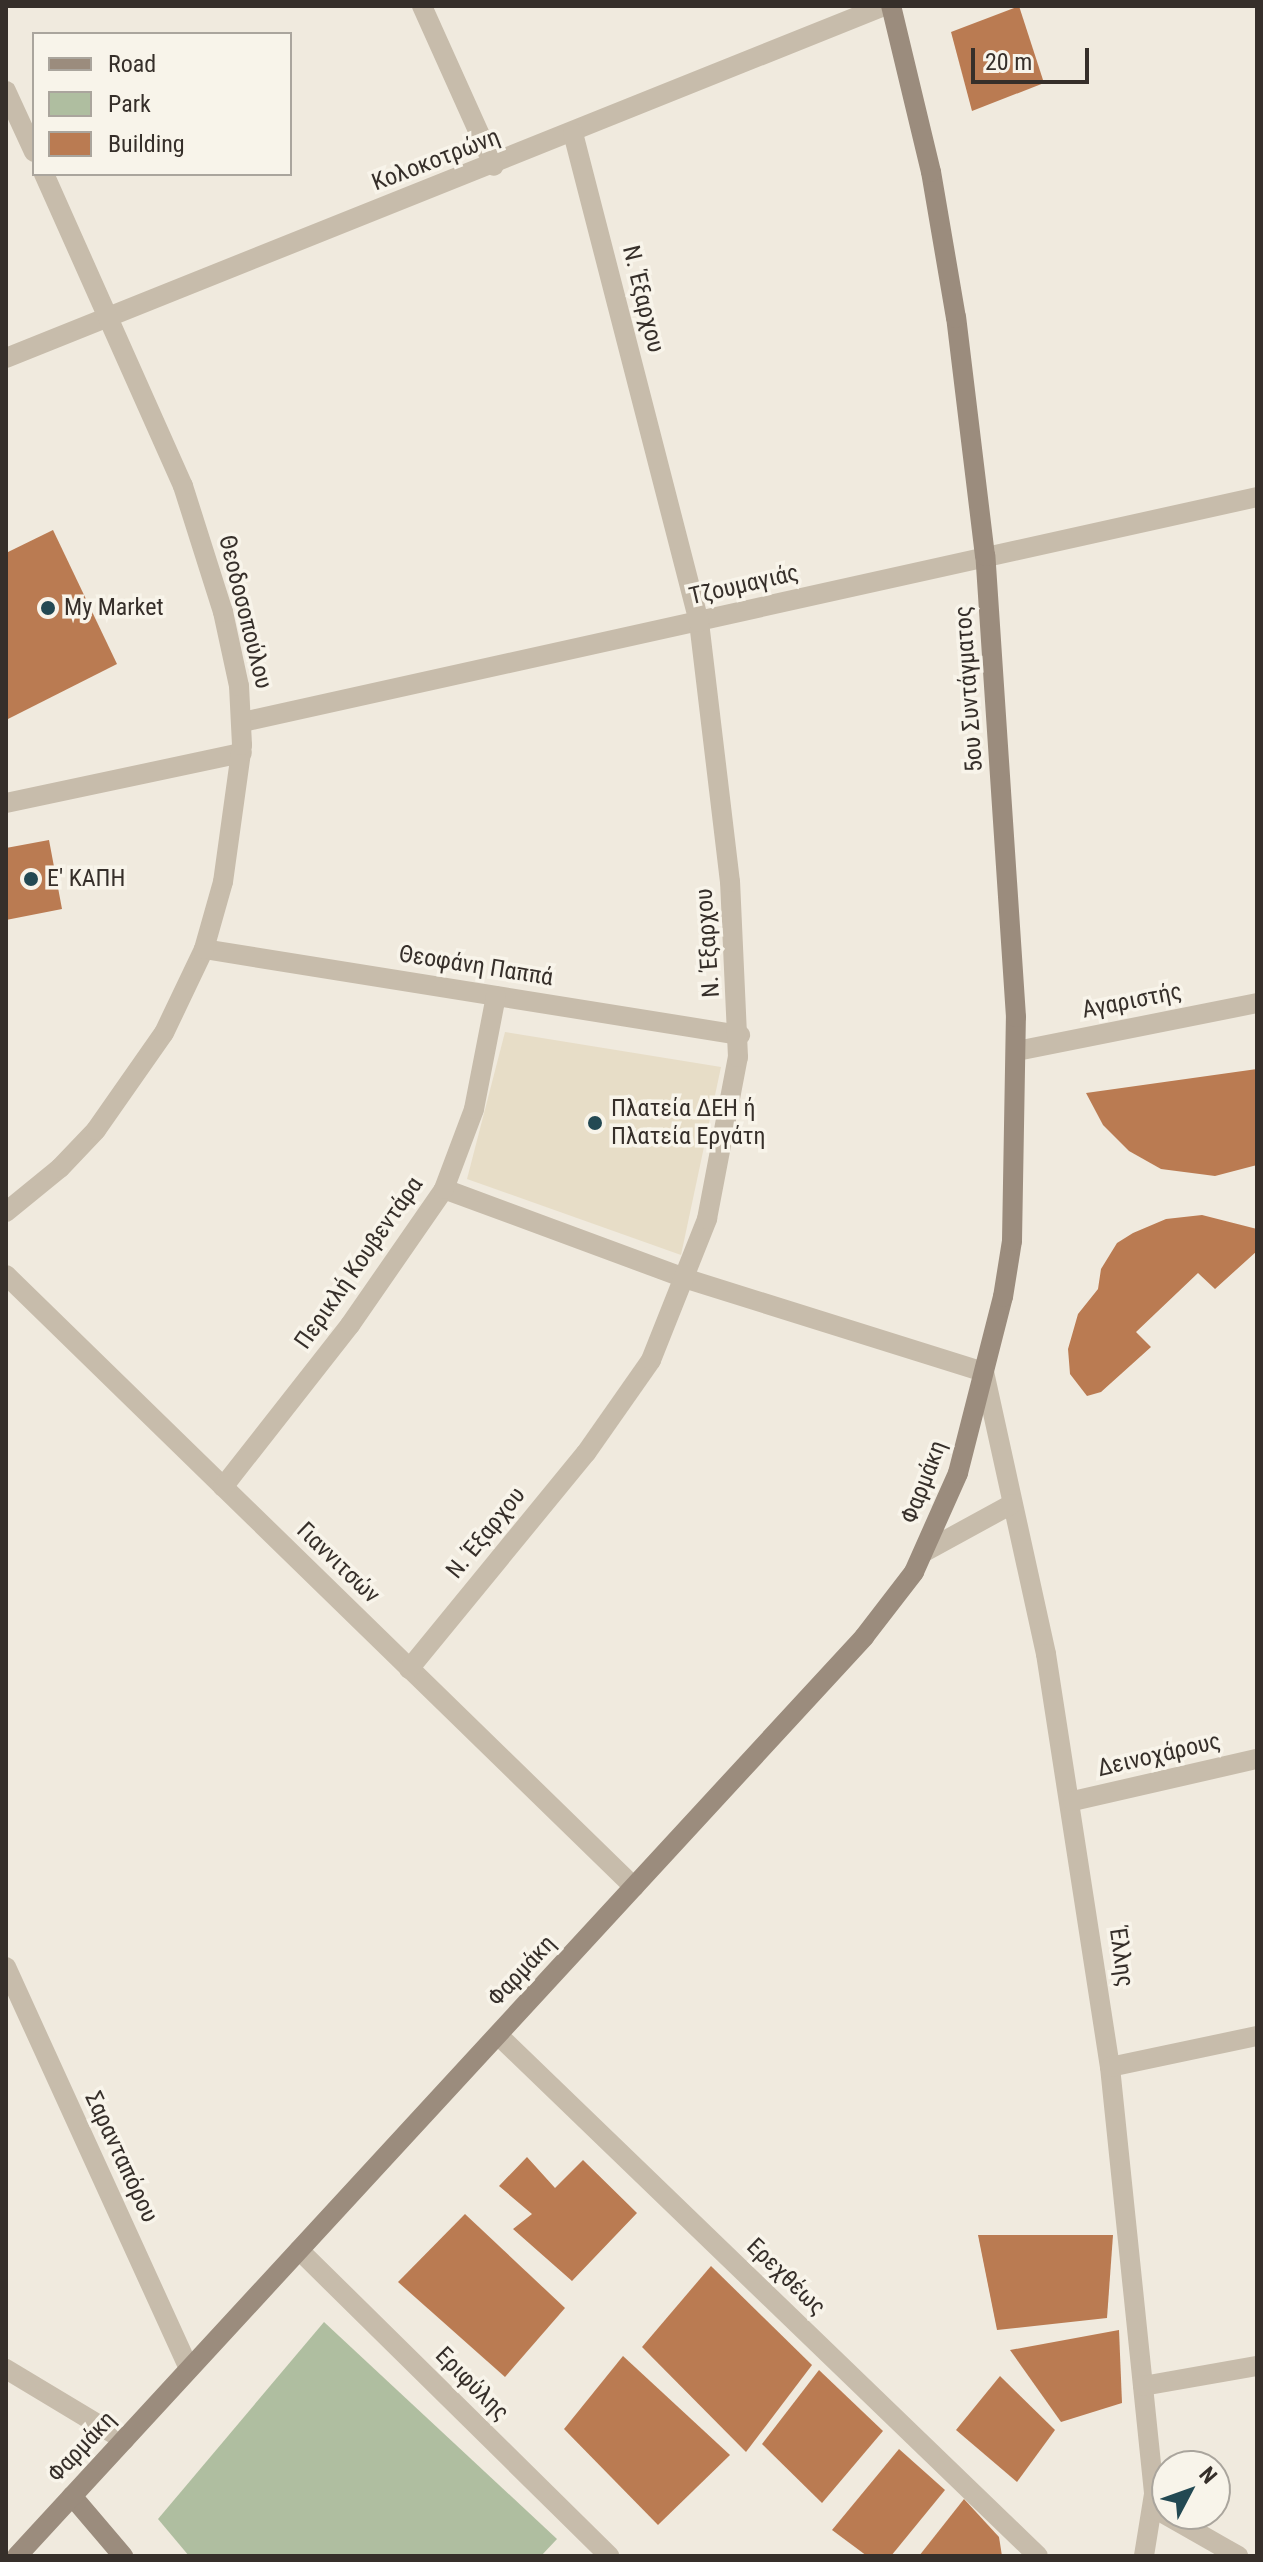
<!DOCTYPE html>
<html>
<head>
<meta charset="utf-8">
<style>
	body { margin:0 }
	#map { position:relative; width:1263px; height:2562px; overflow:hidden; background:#f0eade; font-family:"Roboto Condensed",sans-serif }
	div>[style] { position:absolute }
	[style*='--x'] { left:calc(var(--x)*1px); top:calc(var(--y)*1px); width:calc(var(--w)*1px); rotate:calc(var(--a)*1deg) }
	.green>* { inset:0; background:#afbea0 }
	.plaza>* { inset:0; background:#e7ddc7 }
	.building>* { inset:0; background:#ba7b52 }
	.lane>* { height:20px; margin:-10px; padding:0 10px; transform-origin:10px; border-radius:10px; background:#c7bcab }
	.street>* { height:20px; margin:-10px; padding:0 10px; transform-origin:10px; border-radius:10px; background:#c7bcab }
	.secondary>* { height:20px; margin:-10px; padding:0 10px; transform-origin:10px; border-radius:10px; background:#9b8c7d }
	.dots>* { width:22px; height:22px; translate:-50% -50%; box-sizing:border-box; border:4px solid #f8f4ea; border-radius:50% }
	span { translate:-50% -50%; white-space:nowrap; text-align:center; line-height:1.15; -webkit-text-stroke:7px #f8f4ea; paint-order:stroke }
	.street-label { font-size:24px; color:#362f2a }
	.poi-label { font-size:24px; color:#362f2a }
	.left { translate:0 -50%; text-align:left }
	.frame { position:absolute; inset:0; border:8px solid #362f2a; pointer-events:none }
	.legend { position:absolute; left:32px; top:32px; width:260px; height:144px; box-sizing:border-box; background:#f8f4ea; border:2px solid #aaa59d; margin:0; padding:10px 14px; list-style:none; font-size:24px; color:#362f2a }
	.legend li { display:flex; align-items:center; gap:16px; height:40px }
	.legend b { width:40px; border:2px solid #aaa59d }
	.north { position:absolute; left:1151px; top:2450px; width:80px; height:80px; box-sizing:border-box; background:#f8f4ea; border:2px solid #aaa59d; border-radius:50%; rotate:49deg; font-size:22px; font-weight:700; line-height:32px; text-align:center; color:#362f2a }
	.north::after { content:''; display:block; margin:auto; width:28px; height:36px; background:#234953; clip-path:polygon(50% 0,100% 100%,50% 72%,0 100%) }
	.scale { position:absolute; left:971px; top:48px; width:118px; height:36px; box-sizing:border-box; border:4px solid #362f2a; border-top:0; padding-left:10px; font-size:24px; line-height:28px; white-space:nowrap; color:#362f2a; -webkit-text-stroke:6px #f8f4ea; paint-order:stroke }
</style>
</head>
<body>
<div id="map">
	<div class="green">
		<i style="clip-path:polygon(324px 2322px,557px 2539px,541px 2556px,189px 2556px,158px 2519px)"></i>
	</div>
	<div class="plaza">
		<i style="clip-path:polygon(505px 1032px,721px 1067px,681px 1255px,467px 1179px)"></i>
	</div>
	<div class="building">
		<i style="clip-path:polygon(1019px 6px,1044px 83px,972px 111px,951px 32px)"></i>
		<i style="clip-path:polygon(53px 530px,117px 664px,6px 720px,6px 553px)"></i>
		<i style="clip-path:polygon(49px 840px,62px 909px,6px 920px,6px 848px)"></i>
		<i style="clip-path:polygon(1257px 1069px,1257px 1165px,1215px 1176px,1161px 1169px,1129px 1151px,1103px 1125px,1086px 1093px)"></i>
		<i style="clip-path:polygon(1202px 1215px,1257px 1229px,1257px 1251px,1215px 1289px,1198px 1273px,1136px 1332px,1151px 1347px,1101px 1392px,1087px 1396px,1070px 1374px,1068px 1349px,1078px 1314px,1098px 1289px,1101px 1269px,1117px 1243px,1133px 1233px,1166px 1219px)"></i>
		<i style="clip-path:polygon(527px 2157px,555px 2188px,583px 2160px,637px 2213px,572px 2281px,513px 2229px,532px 2214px,499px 2186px)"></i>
		<i style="clip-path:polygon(465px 2214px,565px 2308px,505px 2377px,398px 2282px)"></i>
		<i style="clip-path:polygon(978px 2235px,1113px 2235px,1107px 2318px,997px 2330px)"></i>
		<i style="clip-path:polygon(711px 2266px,812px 2365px,746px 2452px,642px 2347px)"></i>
		<i style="clip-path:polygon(1119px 2330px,1122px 2403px,1061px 2422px,1010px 2350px)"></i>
		<i style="clip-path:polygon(623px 2356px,730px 2455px,658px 2525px,564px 2429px)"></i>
		<i style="clip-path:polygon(819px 2370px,883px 2431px,822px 2503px,762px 2444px)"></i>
		<i style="clip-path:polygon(1000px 2376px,1055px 2430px,1017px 2482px,956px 2430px)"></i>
		<i style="clip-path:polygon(899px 2449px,945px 2490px,891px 2556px,867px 2556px,832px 2530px)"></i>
		<i style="clip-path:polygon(964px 2499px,999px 2537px,1002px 2556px,919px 2556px)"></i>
	</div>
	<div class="lane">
		<i style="--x:6;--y:803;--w:241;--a:-12"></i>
	</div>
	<div class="street">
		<i style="--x:422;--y:6;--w:175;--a:65.8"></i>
		<i style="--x:6;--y:91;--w:67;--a:65.3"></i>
		<i style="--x:6;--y:358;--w:946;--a:-21.85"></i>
		<i style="--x:243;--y:722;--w:1039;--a:-12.51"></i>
		<i style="--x:204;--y:949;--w:543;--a:9.12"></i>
		<i style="--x:1017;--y:1051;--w:245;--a:-11.3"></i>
		<i style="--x:444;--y:1189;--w:259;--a:20.3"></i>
		<i style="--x:687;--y:1279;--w:311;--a:17.4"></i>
		<i style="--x:984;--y:1372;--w:289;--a:77.6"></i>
		<i style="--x:1046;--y:1654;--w:418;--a:81.2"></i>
		<i style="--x:1110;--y:2067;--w:429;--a:84.1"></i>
		<i style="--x:1154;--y:2494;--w:63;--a:99.2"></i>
		<i style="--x:6;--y:1212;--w:70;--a:-39.2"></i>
		<i style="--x:60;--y:1168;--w:52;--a:-46.5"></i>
		<i style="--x:96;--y:1130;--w:118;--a:-55"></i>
		<i style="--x:164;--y:1033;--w:93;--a:-64.5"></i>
		<i style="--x:204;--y:949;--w:70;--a:-74.2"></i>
		<i style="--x:223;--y:882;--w:138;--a:-82.1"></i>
		<i style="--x:242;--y:745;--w:59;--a:-92.9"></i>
		<i style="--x:239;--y:686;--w:76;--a:-102.2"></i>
		<i style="--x:223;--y:612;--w:132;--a:-107.6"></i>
		<i style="--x:183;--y:486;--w:342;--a:-114"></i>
		<i style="--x:6;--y:1275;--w:877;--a:44.26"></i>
		<i style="--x:223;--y:1487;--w:206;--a:-51.9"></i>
		<i style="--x:350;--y:1325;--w:165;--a:-55.3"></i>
		<i style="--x:444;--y:1189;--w:85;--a:-69.4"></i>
		<i style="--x:474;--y:1109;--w:115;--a:-79"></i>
		<i style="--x:926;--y:1551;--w:98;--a:-28.7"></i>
		<i style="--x:409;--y:1669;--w:279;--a:-50.7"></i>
		<i style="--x:586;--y:1453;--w:113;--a:-55"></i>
		<i style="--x:651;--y:1360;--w:152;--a:-68.3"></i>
		<i style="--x:707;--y:1219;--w:165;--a:-79.2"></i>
		<i style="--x:738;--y:1057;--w:175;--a:-92.6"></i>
		<i style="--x:730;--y:882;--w:262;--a:-96.8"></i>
		<i style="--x:699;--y:622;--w:505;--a:-104.45"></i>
		<i style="--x:1073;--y:1801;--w:189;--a:-12.9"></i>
		<i style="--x:6;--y:1967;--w:441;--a:65.5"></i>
		<i style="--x:498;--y:2035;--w:750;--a:43.97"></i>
		<i style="--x:1110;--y:2067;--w:150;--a:-11.9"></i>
		<i style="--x:299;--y:2250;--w:436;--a:44.6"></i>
		<i style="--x:6;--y:2369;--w:138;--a:31"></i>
		<i style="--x:1143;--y:2386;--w:116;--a:-10"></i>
		<i style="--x:1154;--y:2508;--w:97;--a:29.7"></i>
	</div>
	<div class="secondary">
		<i style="--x:72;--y:2496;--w:79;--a:49.6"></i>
		<i style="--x:17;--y:2556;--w:1250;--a:-47.33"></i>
		<i style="--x:864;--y:1637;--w:82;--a:-52.4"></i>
		<i style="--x:914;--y:1572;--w:108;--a:-66"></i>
		<i style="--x:958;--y:1473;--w:182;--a:-75.7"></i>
		<i style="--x:1003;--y:1297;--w:57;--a:-80.9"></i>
		<i style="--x:1012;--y:1241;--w:224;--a:-89"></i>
		<i style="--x:1016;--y:1017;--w:462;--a:-93.8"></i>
		<i style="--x:985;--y:556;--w:240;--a:-96.9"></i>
		<i style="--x:956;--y:318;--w:148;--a:-99.7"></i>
		<i style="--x:931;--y:172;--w:171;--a:-103.5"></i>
	</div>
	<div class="dots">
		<i style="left:48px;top:608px;background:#234953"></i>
		<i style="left:31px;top:879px;background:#234953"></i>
		<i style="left:595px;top:1123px;background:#234953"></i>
	</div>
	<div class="street-label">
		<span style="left:436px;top:160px;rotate:-21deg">Κολοκοτρώνη</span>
		<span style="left:643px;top:299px;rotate:76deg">Ν. Έξαρχου</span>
		<span style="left:744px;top:585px;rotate:-13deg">Τζουμαγιάς</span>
		<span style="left:245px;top:612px;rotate:76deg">Θεοδοσοπούλου</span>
		<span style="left:969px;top:689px;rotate:-94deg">5ου Συντάγματος</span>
		<span style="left:708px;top:943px;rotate:-94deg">Ν. Έξαρχου</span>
		<span style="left:476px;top:966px;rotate:9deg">Θεοφάνη Παππά</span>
		<span style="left:1132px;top:1001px;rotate:-11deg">Αγαριστής</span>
		<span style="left:359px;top:1263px;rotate:-55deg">Περικλή Κουβεντάρα</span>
		<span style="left:924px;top:1482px;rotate:-69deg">Φαρμάκη</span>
		<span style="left:486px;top:1533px;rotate:-51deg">Ν. Έξαρχου</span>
		<span style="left:338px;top:1563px;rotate:44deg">Γιαννιτσών</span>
		<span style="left:1159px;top:1755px;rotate:-13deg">Δεινοχάρους</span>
		<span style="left:1121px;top:1957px;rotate:82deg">Έλλης</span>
		<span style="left:522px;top:1971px;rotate:-47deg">Φαρμάκη</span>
		<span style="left:121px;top:2157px;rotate:65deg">Σαρανταπόρου</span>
		<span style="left:786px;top:2277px;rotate:44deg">Ερεχθέως</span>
		<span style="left:472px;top:2384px;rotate:45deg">Εριφύλης</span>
		<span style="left:82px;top:2447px;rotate:-47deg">Φαρμάκη</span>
	</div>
	<div class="poi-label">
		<span class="left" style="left:64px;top:608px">My Market</span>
		<span class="left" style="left:47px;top:879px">Ε' ΚΑΠΗ</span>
		<span class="left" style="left:611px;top:1123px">Πλατεία ΔΕΗ ή<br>Πλατεία Εργάτη</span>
	</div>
	<div class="frame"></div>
	<ul class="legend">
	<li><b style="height:10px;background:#9b8c7d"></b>Road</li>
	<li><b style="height:22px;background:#afbea0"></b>Park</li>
	<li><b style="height:22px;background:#ba7b52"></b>Building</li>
	</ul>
	<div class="north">N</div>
	<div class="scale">20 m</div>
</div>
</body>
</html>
